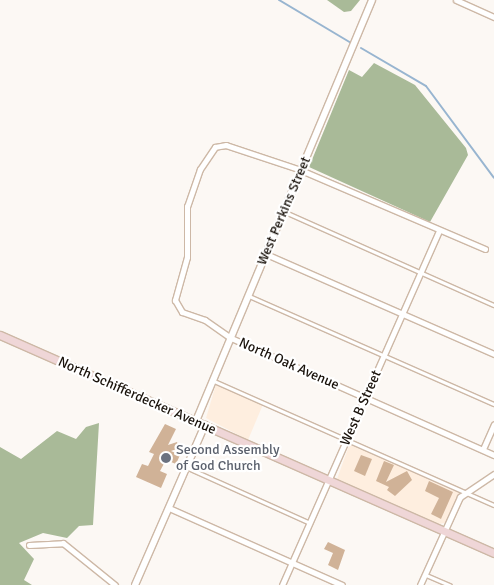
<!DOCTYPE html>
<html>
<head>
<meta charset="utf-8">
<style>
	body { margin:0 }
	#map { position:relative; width:494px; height:585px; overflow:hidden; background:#fcf8f4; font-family:Signika,sans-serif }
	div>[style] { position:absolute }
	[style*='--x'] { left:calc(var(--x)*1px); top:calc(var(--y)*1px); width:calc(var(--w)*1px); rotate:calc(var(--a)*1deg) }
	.built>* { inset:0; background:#feeedf }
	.forest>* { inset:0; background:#a9ba98 }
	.stream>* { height:2px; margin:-1px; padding:0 1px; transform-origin:1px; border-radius:1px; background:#98b5d0 }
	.building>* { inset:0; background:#d0b297 }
	.roads { filter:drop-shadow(1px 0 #cdb8a6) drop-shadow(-1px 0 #cdb8a6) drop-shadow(0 1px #cdb8a6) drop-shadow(0 -1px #cdb8a6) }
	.service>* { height:2.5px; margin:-1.25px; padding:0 1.25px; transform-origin:1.25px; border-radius:1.25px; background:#fff }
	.minor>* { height:5px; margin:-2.5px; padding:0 2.5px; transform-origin:2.5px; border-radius:2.5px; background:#fff }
	.tertiary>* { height:6px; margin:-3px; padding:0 3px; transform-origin:3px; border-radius:3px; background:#fff }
	.secondary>* { height:7px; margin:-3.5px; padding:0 3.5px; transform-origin:3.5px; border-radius:3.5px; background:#efd6d7 }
	.dots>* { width:14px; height:14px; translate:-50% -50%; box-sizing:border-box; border:2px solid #fff; border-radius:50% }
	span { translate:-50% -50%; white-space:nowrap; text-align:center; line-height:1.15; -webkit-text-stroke:4.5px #fff; paint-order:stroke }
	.street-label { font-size:14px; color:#19120b }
	.worship-label { font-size:14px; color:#5b616d }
	.left { translate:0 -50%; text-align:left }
</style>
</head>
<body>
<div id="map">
	<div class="built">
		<i style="clip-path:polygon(217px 381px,264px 402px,248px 440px,206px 418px)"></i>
		<i style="clip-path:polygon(351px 440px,462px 488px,445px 523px,438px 524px,337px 479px)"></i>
	</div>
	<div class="forest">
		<i style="clip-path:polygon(327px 0,360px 0,351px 11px,344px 12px)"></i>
		<i style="clip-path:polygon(374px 63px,415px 85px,466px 148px,468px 155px,430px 222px,309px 167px,349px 70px,362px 77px)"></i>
		<i style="clip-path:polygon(99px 423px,93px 525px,79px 526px,67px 538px,43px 533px,19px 543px,34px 559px,24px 580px,32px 585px,0 585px,0 447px,21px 459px,57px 431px,76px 439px,86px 427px)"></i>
	</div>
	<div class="stream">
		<i style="--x:279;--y:0;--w:84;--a:30.8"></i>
		<i style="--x:361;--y:48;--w:75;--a:30.3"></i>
		<i style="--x:426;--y:86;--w:114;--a:53.5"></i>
	</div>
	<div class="building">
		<i style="clip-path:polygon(165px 424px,176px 429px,168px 445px,177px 442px,179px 448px,171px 451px,180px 455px,176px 464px,166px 460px,160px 471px,167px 474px,161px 488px,136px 477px,142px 464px,148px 466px,154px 454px,149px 452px)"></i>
		<i style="clip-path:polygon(361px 455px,372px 459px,365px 476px,354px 471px)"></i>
		<i style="clip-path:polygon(384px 461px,394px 465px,386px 482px,407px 471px,412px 480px,395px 496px,387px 490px,389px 487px,376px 481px)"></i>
		<i style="clip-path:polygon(429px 481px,453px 492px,441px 519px,431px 514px,439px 498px,425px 491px)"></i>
		<i style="clip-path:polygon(328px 542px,345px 550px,338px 570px,328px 565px,333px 553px,324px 549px)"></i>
	</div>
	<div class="roads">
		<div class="service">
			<i style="--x:285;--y:212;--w:229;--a:24"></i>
			<i style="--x:249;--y:296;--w:268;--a:23.8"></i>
			<i style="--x:214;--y:381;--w:306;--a:23.9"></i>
			<i style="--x:188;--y:468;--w:132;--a:24.2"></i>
			<i style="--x:426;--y:575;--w:26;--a:23"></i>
		</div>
		<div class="minor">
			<i style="--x:456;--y:0;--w:42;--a:24.1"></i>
			<i style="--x:485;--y:249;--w:200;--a:-156.8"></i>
			<i style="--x:301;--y:170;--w:79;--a:-161.6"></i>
			<i style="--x:226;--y:145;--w:11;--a:170"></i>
			<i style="--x:215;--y:147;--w:27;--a:124"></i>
			<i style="--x:200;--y:169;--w:39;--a:109"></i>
			<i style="--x:187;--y:206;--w:51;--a:90"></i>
			<i style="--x:187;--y:257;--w:45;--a:105.6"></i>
			<i style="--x:175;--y:300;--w:14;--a:60"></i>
			<i style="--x:182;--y:312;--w:24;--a:19"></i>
			<i style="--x:205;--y:320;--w:32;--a:35"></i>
			<i style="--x:231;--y:338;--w:288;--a:24"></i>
			<i style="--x:266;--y:254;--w:249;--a:23.7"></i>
			<i style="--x:483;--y:449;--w:27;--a:-66"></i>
			<i style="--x:169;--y:508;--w:189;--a:24"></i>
			<i style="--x:29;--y:545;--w:34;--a:-3"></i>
			<i style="--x:63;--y:543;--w:67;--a:38.9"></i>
			<i style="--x:282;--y:585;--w:388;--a:-66.1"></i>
			<i style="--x:420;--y:585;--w:97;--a:-65.6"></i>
			<i style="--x:460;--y:497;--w:41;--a:-34.1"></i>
		</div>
		<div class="tertiary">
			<i style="--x:196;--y:421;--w:456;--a:-67.3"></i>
			<i style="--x:135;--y:585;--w:175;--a:-66.4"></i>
		</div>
		<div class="secondary">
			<i style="--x:0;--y:335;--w:540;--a:23.81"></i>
		</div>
	</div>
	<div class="dots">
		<i style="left:166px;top:458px;background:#6b7280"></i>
	</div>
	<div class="street-label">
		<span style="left:284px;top:211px;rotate:-67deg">West Perkins Street</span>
		<span style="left:289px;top:364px;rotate:24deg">North Oak Avenue</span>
		<span style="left:137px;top:396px;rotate:24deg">North Schifferdecker Avenue</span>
		<span style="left:361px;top:408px;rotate:-66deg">West B Street</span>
	</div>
	<div class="worship-label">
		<span class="left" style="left:176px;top:458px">Second Assembly<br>of God Church</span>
	</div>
</div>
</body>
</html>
